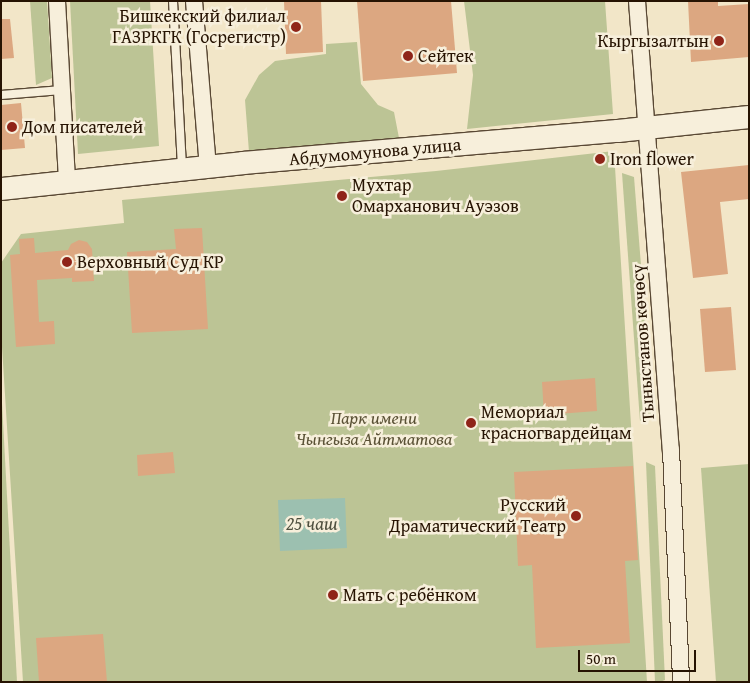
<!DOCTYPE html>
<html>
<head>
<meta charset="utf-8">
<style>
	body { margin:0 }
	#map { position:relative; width:750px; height:683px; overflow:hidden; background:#f2e6c8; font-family:"Gentium Book Plus",serif }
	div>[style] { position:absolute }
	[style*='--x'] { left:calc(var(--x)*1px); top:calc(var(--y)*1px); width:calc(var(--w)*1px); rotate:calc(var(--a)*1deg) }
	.green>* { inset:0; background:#bcc495 }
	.water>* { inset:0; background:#9cc0b0 }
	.building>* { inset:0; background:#dca781 }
	.roads { filter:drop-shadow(1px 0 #594834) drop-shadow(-1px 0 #594834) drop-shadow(0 1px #594834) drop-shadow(0 -1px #594834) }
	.lane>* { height:8px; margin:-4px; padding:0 4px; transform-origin:4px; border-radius:4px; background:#f7efdb }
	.street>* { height:16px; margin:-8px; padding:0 8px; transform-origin:8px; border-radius:8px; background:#f7efdb }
	.secondary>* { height:22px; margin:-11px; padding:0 11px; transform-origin:11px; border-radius:11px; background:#f7efdb }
	.dots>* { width:14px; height:14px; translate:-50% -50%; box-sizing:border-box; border:2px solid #f7efdb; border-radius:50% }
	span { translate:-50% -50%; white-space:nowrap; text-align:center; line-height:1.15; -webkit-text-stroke:5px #f7efdb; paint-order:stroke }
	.poi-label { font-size:18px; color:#261302 }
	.right { translate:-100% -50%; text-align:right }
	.left { translate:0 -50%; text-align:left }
	.street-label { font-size:18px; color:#261302 }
	.park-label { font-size:18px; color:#5a5135; font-style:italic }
	.water-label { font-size:19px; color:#4f503f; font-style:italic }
	.frame { position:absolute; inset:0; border:2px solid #261302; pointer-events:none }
	.scale { position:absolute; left:578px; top:650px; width:118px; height:22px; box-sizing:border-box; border:2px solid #261302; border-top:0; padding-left:6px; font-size:15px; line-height:18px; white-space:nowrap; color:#261302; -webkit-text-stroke:4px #f7efdb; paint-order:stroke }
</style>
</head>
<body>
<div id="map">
	<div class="green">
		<i style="clip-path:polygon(30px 1px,47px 1px,52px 78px,36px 85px)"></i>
		<i style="clip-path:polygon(70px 1px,150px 1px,159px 146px,78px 154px)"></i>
		<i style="clip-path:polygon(464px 1px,605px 1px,613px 114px,467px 129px,473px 75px)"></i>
		<i style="clip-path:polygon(357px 42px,361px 84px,378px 105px,394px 112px,399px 138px,249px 152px,245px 100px,259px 75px,275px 61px,326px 54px,326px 44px)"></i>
		<i style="clip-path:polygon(614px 151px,647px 682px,23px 682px,1px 331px,1px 263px,21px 234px,124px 223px,122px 200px,436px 171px)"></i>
		<i style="clip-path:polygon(622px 173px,634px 177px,653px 417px,640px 421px)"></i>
		<i style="clip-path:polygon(1px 384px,17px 682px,1px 682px)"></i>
		<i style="clip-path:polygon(646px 462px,655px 466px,665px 680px,660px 682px,655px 682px)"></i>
		<i style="clip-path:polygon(749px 464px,749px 682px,716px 682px,701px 468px)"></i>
	</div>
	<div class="water">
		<i style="clip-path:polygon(345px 498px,347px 548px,280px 551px,278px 500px)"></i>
	</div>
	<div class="building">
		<i style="clip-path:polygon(284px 1px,321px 1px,323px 52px,286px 54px)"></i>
		<i style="clip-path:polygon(357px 1px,451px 1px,457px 73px,363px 81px)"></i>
		<i style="clip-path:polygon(688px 1px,718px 1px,718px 6px,749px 4px,749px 57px,691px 62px)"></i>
		<i style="clip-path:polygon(1px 19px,10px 19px,14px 58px,1px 59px)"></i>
		<i style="clip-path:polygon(21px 103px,25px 148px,1px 150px,1px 105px)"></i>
		<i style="clip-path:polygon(749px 165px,749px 199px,720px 202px,728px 274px,693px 278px,681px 172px)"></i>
		<i style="clip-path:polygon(202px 228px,208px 329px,132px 333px,127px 252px,176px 249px,174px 229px)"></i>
		<i style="clip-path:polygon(34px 238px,35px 253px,68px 250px,71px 244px,79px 240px,87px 242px,92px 249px,94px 281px,72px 282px,72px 278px,37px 280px,39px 322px,54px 321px,55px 344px,16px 347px,10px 255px,20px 254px,19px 239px)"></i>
		<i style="clip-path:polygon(731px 307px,736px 370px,705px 372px,700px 309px)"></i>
		<i style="clip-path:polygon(595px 378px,597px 411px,544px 415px,542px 382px)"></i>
		<i style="clip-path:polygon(173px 452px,175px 473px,138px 476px,137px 455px)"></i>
		<i style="clip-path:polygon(633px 466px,638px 560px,625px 561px,630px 643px,536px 648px,532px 565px,518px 566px,514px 472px)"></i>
		<i style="clip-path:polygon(103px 634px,107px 682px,39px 682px,36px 638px)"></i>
	</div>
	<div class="roads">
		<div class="lane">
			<i style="--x:173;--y:1;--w:165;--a:86.9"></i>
			<i style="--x:1;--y:95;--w:61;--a:-4.7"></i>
		</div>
		<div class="street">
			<i style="--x:57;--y:1;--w:181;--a:86.8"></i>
			<i style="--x:194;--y:1;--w:167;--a:85.2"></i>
			<i style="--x:637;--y:1;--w:450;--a:85.7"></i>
			<i style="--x:671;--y:450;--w:232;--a:87.5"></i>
		</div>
		<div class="secondary">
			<i style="--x:1;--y:189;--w:243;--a:-6.1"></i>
			<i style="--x:243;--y:163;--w:376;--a:-4.9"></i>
			<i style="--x:618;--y:131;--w:132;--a:-6.1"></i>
		</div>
	</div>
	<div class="dots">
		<i style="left:296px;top:27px;background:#8f2418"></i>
		<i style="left:719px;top:41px;background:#8f2418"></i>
		<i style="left:408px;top:56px;background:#8f2418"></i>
		<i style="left:12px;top:127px;background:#8f2418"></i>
		<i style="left:600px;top:159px;background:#8f2418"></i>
		<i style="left:342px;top:196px;background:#8f2418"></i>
		<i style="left:67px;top:262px;background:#8f2418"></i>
		<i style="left:471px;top:423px;background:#8f2418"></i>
		<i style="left:576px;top:516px;background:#8f2418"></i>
		<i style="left:333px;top:595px;background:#8f2418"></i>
	</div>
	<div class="poi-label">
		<span class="right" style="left:286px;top:27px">Бишкекский филиал<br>ГАЗРКГК (Госрегистр)</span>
		<span class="right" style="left:709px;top:41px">Кыргызалтын</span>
		<span class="left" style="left:418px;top:56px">Сейтек</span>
		<span class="left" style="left:22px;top:127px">Дом писателей</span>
		<span class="left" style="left:610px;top:159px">Iron flower</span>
		<span class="left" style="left:352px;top:196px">Мухтар<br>Омарханович Ауэзов</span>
		<span class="left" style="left:77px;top:262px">Верховный Суд КР</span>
		<span class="left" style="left:481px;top:423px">Мемориал<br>красногвардейцам</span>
		<span class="right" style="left:566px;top:516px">Русский<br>Драматический Театр</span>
		<span class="left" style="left:343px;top:595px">Мать с ребёнком</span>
	</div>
	<div class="street-label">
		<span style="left:375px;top:152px;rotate:-5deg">Абдумомунова улица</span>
		<span style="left:643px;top:343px;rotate:-94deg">Тыныстанов көчөсү</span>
	</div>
	<div class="park-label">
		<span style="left:374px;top:429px">Парк имени<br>Чынгыза Айтматова</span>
	</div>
	<div class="water-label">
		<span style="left:312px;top:524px">25 чаш</span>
	</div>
	<div class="frame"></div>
	<div class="scale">50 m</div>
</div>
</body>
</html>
